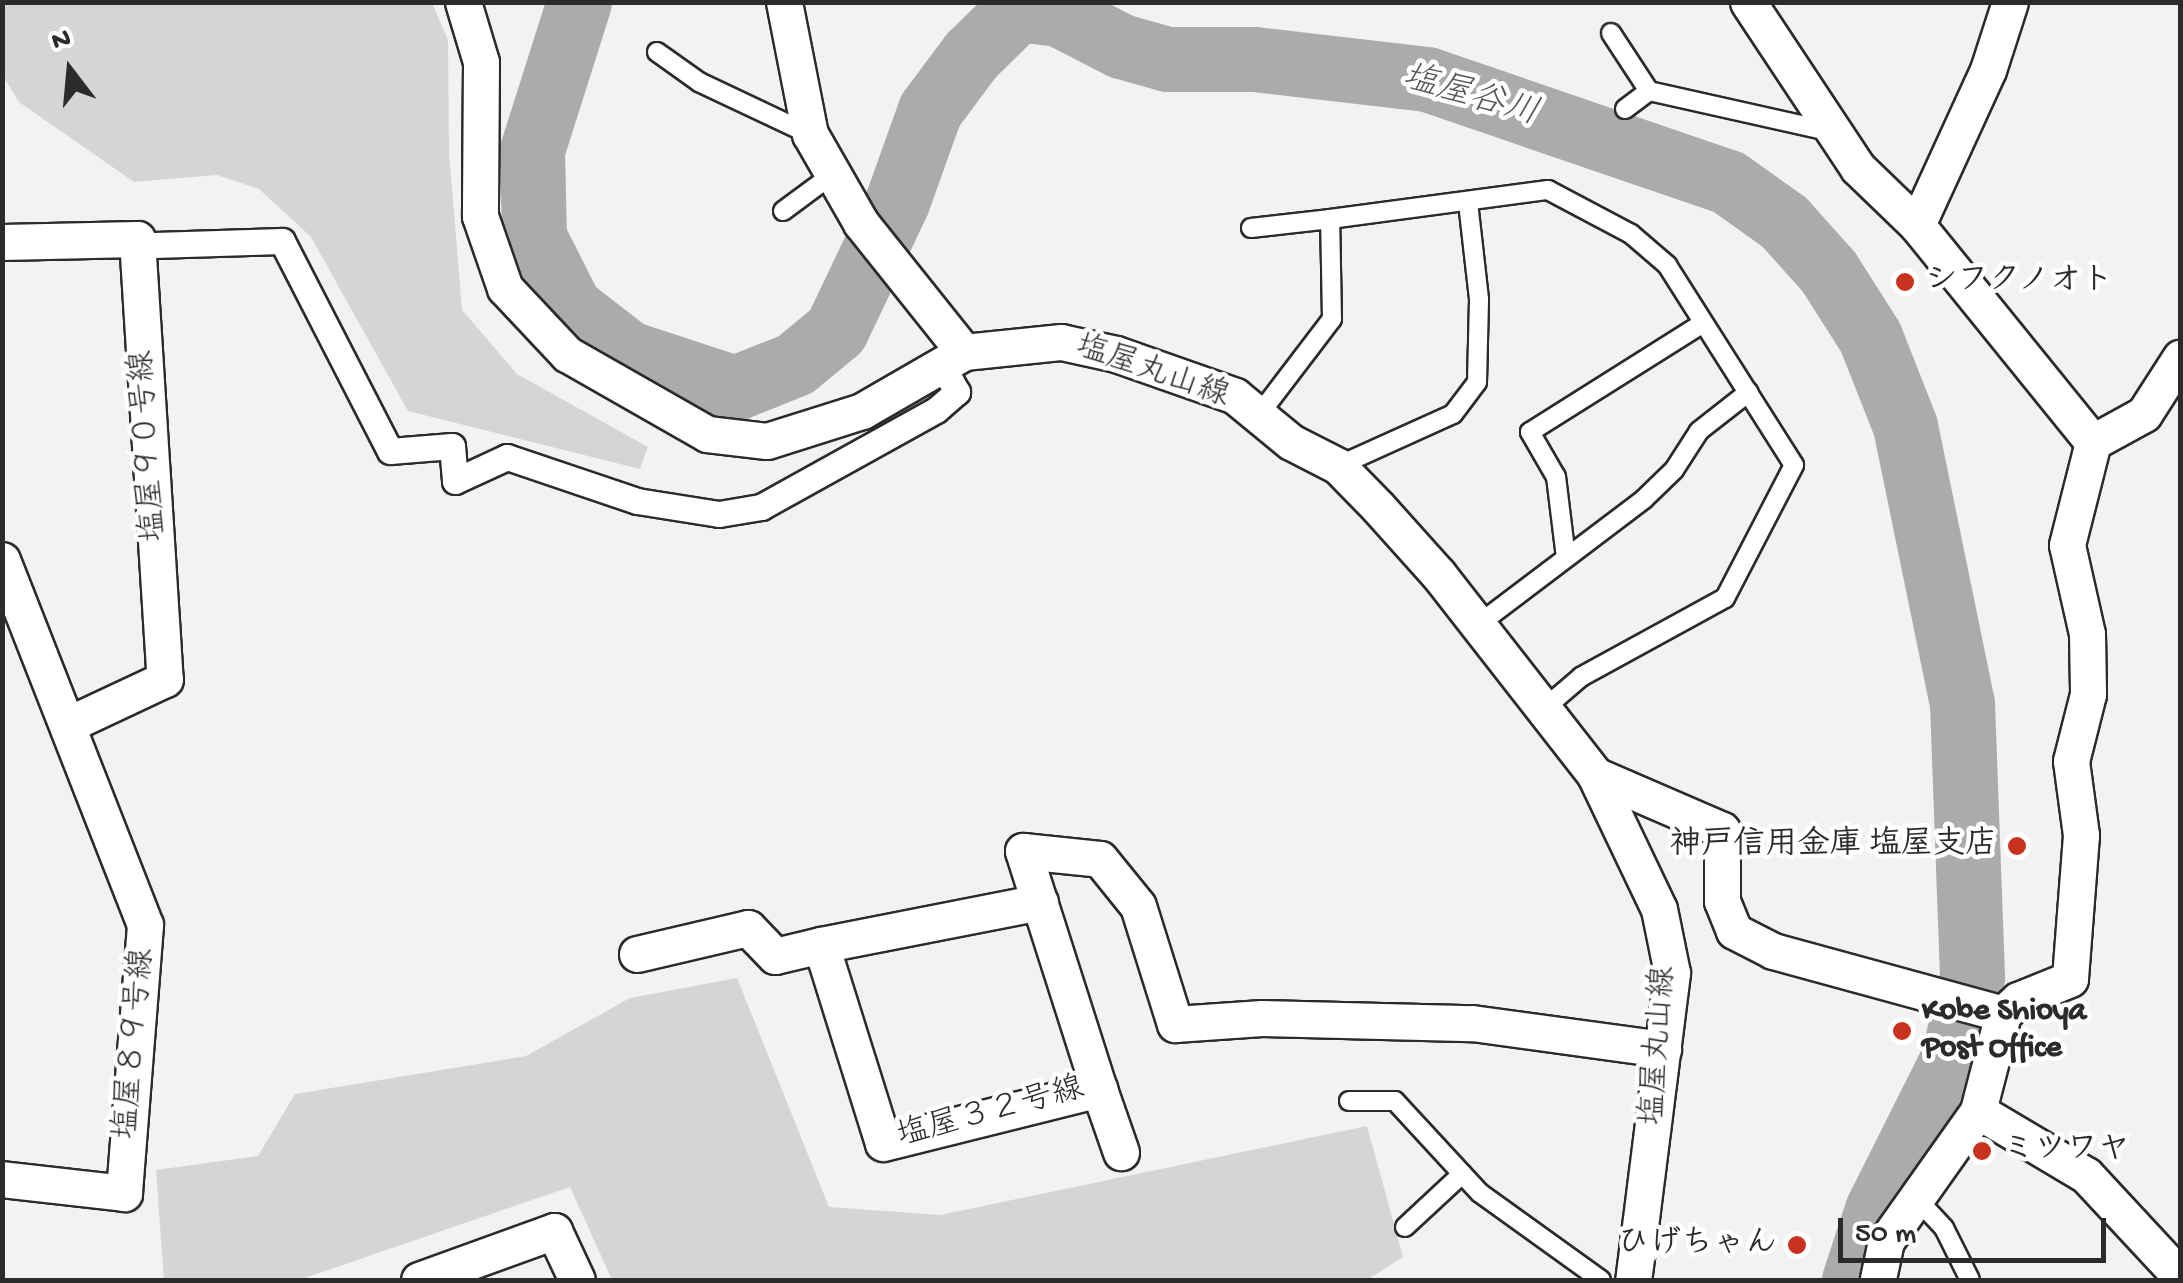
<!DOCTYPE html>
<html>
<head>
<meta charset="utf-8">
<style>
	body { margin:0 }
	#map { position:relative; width:2183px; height:1283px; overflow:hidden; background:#f2f2f2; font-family:"Gochi Hand","Klee One",sans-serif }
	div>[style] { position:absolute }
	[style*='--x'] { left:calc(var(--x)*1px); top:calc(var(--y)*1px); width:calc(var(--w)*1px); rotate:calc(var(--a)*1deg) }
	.green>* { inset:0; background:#d5d5d5 }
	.river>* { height:65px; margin:-32.5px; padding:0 32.5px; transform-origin:32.5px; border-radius:32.5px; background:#ababab }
	.roads { filter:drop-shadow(2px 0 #2b2b2b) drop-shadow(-2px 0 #2b2b2b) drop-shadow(0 2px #2b2b2b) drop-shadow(0 -2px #2b2b2b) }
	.service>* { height:18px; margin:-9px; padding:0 9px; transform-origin:9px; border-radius:9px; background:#fff }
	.pedestrian>* { height:25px; margin:-12.5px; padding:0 12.5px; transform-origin:12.5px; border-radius:12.5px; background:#fff }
	.minor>* { height:35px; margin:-17.5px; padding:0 17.5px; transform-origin:17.5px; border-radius:17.5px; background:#fff }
	.dots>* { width:28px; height:28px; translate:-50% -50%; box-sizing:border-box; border:5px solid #fff; border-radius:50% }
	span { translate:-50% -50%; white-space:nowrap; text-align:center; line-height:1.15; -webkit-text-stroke:9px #fff; paint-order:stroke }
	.poi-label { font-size:32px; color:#2b2b2b; font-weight:700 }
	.left { translate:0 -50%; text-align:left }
	.right { translate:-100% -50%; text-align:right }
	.street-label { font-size:32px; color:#2b2b2b }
	.water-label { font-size:35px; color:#585858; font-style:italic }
	.frame { position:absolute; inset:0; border:5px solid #2b2b2b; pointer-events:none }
	.north { position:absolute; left:20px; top:20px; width:100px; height:100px; -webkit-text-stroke:8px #fff; paint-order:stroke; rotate:344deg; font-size:28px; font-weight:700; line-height:40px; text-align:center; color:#2b2b2b }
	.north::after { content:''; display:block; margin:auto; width:35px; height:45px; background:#2b2b2b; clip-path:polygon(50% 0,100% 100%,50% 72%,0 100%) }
	.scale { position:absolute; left:1838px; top:1218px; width:268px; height:45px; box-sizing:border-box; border:5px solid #2b2b2b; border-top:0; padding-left:12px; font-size:30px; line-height:35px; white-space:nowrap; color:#2b2b2b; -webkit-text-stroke:8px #fff; paint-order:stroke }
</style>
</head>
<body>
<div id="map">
	<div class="green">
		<i style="clip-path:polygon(3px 2px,432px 3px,448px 40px,449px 153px,462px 310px,517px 374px,648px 447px,640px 469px,408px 411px,311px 237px,259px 189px,217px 175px,134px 182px,19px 102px,3px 76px)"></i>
		<i style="clip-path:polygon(737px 978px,829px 1207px,940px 1215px,1367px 1126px,1403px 1257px,1367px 1280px,612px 1280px,570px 1187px,299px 1280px,164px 1280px,156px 1170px,258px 1156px,295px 1094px,526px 1056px,630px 998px)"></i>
	</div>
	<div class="river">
		<i style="--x:579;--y:2;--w:155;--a:107.6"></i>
		<i style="--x:532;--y:150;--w:87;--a:88.7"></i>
		<i style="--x:534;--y:237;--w:80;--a:63.1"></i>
		<i style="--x:570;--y:308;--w:73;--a:37.8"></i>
		<i style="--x:628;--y:353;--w:113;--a:18.1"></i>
		<i style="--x:735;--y:388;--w:65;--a:-21.8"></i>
		<i style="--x:795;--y:364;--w:53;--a:-39.7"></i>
		<i style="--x:836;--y:330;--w:142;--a:-64.5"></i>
		<i style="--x:897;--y:202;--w:98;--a:-70.3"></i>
		<i style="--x:930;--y:110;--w:69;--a:-53.3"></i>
		<i style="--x:971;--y:55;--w:66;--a:-44.4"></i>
		<i style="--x:1018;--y:9;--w:41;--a:7"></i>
		<i style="--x:1059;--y:14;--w:70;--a:27.3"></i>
		<i style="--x:1121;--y:46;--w:48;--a:15.8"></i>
		<i style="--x:1167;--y:59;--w:87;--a:0"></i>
		<i style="--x:1254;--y:59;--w:174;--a:6.6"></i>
		<i style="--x:1427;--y:79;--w:318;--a:18.9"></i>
		<i style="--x:1728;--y:182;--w:69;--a:35.5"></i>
		<i style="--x:1784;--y:222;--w:66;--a:48.1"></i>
		<i style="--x:1828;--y:271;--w:78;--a:57.5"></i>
		<i style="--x:1870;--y:337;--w:96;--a:68.5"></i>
		<i style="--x:1905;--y:426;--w:283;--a:78.4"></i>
		<i style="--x:1962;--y:703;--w:274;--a:87.9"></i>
		<i style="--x:1972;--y:977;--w:83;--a:103.2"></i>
		<i style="--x:1953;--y:1058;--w:170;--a:116.6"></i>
		<i style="--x:1877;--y:1210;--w:74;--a:108.2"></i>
	</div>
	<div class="roads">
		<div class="service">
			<i style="--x:1611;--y:33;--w:69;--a:56.8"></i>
			<i style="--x:1649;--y:91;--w:189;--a:12.6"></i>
			<i style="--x:657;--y:52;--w:52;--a:35.5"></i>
			<i style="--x:699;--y:82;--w:122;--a:25.3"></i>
			<i style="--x:1625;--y:109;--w:30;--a:-37"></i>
			<i style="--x:783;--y:211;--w:62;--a:-36.5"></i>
			<i style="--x:1251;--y:228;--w:80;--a:-6.5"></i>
			<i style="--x:1258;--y:416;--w:122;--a:-52.7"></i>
			<i style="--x:1332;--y:319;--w:100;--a:-91.1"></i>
			<i style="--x:1330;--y:219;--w:220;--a:-7.6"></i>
			<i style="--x:1548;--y:190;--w:94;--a:27.9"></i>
			<i style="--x:1631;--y:234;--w:48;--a:40.7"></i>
			<i style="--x:1667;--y:265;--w:237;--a:57.6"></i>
			<i style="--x:1794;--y:465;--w:150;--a:117.4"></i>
			<i style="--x:1725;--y:598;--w:164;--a:151.3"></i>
			<i style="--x:1581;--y:677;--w:46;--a:139.4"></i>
			<i style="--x:1338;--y:466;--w:126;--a:-24.3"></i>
			<i style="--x:1453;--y:414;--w:40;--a:-53"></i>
			<i style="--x:1477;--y:382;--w:83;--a:-88.6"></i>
			<i style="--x:1479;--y:299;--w:98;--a:-96.5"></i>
			<i style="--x:1566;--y:558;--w:82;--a:-97"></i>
			<i style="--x:1556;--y:477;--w:52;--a:-120"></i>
			<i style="--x:1530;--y:432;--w:204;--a:-32.2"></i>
			<i style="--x:1479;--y:624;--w:207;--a:-37.1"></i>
			<i style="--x:1644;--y:499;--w:42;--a:-44"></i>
			<i style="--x:1674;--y:470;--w:46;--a:-57.3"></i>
			<i style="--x:1699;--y:431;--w:63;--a:-38"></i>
			<i style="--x:1349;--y:1101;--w:46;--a:0"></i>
			<i style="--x:1395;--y:1101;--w:125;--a:47.3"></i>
			<i style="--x:1480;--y:1193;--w:149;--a:35.7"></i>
			<i style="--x:1916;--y:1198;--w:41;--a:47"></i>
			<i style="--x:1944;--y:1228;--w:58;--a:63.4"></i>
			<i style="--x:1405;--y:1227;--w:78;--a:-42.9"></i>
		</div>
		<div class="pedestrian">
			<i style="--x:154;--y:245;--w:128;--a:-1.8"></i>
			<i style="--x:282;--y:241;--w:236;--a:62.8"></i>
			<i style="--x:390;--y:451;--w:62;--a:-4.6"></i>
			<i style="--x:452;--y:446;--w:35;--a:85"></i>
			<i style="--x:455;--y:481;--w:57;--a:-24.8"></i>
			<i style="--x:507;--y:457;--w:137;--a:18.7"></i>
			<i style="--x:637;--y:501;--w:83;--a:9"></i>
			<i style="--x:719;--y:514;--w:43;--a:-9.5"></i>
			<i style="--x:761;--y:507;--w:200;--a:-29"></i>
			<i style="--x:936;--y:410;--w:28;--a:-41"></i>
			<i style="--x:957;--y:392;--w:31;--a:-119"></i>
		</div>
		<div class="minor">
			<i style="--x:463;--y:2;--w:63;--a:73.3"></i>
			<i style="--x:481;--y:62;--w:154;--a:90.4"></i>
			<i style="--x:480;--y:216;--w:76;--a:70.9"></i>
			<i style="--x:505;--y:288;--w:91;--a:46.8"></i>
			<i style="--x:567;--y:354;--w:161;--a:29.7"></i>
			<i style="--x:707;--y:434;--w:60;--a:6.7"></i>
			<i style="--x:767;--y:441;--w:100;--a:-17.5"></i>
			<i style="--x:862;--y:411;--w:118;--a:-30"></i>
			<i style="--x:964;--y:352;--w:98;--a:-5.9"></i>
			<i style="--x:1061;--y:342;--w:56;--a:12.3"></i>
			<i style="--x:1116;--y:354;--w:126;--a:19.4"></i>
			<i style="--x:1235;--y:396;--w:72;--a:39.4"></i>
			<i style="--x:1291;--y:442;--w:53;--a:27.1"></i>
			<i style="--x:1338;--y:466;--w:57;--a:45.7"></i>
			<i style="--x:1378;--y:507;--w:91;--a:48.1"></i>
			<i style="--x:1439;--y:575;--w:254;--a:52"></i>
			<i style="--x:1595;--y:775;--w:148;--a:64.5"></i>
			<i style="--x:1659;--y:909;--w:65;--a:78.5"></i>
			<i style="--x:1672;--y:973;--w:309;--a:97.2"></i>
			<i style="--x:784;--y:2;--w:135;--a:78.9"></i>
			<i style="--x:810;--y:134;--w:103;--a:60.2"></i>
			<i style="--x:861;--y:223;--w:165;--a:51.4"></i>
			<i style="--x:1748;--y:2;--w:199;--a:56.5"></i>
			<i style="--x:1858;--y:168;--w:82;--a:44"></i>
			<i style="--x:1917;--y:225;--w:279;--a:51"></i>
			<i style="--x:2093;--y:442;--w:106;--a:104.2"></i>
			<i style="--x:2067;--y:545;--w:91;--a:77.3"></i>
			<i style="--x:2087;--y:634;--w:60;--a:89"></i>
			<i style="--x:2088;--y:694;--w:69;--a:104.2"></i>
			<i style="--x:2071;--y:761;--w:75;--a:82.3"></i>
			<i style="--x:2081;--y:835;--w:144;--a:94.4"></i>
			<i style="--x:2070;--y:979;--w:56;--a:158"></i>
			<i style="--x:2018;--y:1000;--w:21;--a:137"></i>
			<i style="--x:2003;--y:1014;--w:100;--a:104.5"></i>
			<i style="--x:1978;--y:1111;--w:159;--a:125.3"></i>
			<i style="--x:1886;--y:1241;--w:40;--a:102"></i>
			<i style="--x:1917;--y:225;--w:170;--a:-65.4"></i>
			<i style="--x:1988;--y:70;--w:71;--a:-72.1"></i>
			<i style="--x:2;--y:242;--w:135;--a:-1.3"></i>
			<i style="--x:137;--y:239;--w:441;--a:86.4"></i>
			<i style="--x:165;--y:679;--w:108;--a:154.9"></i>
			<i style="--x:2093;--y:442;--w:58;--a:-28.8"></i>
			<i style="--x:2144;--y:414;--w:67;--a:-57.3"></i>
			<i style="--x:2;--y:560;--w:392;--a:68.6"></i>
			<i style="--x:145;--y:925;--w:269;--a:94.5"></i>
			<i style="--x:124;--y:1193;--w:123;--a:-173.5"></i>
			<i style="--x:1595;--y:775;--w:138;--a:23.4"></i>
			<i style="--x:1722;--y:830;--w:71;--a:90"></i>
			<i style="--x:1722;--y:901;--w:32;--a:68"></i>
			<i style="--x:1734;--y:931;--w:44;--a:27.1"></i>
			<i style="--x:1773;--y:951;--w:238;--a:15.3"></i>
			<i style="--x:1040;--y:902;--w:223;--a:168.9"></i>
			<i style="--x:821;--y:945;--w:207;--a:72.6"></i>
			<i style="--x:883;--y:1143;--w:223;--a:-14"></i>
			<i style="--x:1099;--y:1089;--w:250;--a:-107.7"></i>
			<i style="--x:1023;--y:851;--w:77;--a:5.9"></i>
			<i style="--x:1100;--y:859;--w:60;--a:51"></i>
			<i style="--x:1138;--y:906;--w:124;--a:72.6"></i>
			<i style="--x:1175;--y:1024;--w:87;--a:-3.9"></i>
			<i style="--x:1262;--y:1018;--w:210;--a:1.4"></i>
			<i style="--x:1472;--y:1023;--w:193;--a:7.8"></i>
			<i style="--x:637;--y:954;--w:114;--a:-13.2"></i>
			<i style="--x:748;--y:928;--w:39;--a:46"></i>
			<i style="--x:775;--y:956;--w:47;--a:-13.4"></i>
			<i style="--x:1099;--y:1089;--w:67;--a:70.8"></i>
			<i style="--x:1978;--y:1111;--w:126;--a:30.7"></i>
			<i style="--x:2086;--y:1175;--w:138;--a:47.1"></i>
			<i style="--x:419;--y:1280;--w:144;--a:-19.9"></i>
			<i style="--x:554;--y:1231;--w:54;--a:64.9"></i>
		</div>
	</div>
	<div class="dots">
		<i style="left:1905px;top:282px;background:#c8321e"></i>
		<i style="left:2017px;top:846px;background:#c8321e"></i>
		<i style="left:1902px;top:1031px;background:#c8321e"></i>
		<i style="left:1982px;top:1151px;background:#c8321e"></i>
		<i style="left:1797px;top:1245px;background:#c8321e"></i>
	</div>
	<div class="poi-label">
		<span class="left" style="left:1925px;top:282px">シフクノオト</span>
		<span class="right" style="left:1997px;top:846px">神戸信用金庫 塩屋支店</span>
		<span class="left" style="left:1922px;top:1031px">Kobe Shioya<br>Post Office</span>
		<span class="left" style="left:2002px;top:1151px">ミツワヤ</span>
		<span class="right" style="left:1777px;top:1245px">ひげちゃん</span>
	</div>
	<div class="street-label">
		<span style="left:1152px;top:373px;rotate:19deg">塩屋丸山線</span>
		<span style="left:150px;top:446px;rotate:-94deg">塩屋９０号線</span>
		<span style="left:136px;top:1044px;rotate:-85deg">塩屋８９号線</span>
		<span style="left:1660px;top:1046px;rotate:-86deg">塩屋丸山線</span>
		<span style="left:991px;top:1114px;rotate:-15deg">塩屋３２号線</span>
	</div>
	<div class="water-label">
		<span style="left:1470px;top:98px;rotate:16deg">塩屋谷川</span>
	</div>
	<div class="frame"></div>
	<div class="north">N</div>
	<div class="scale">50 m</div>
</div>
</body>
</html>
